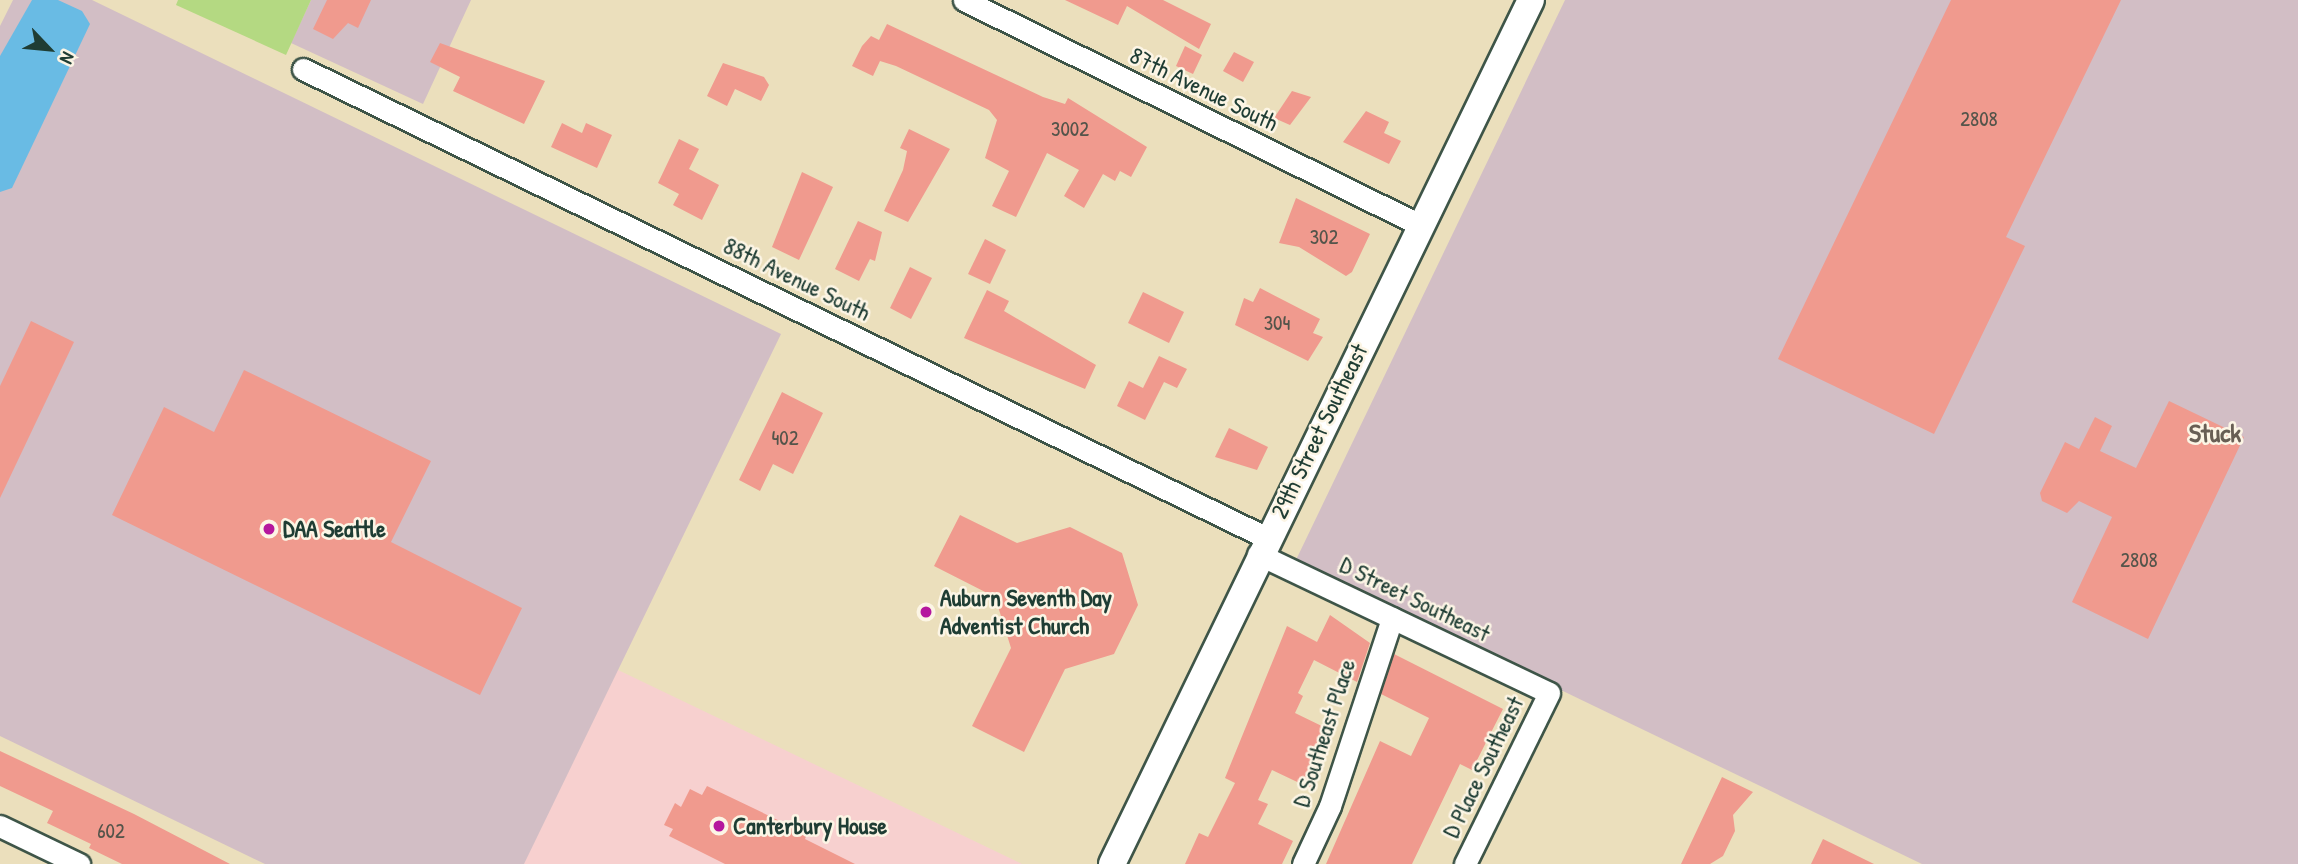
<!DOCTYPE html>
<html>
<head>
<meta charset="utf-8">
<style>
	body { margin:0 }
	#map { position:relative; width:2298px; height:864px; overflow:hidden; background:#ebdfbc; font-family:"Patrick Hand",sans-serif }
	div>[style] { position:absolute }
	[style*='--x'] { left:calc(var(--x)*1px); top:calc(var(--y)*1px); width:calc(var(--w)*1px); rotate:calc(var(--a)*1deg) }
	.built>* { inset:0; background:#f7d0cf }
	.industrial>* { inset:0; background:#d2bec5 }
	.green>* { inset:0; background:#b4d982 }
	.water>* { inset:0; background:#69bbe4 }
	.building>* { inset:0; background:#f09a8e }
	.roads { filter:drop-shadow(2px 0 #3e5548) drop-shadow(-2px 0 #3e5548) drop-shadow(0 2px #3e5548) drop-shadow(0 -2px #3e5548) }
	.minor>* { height:21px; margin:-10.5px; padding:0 10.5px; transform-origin:10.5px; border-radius:10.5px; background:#fff }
	.tertiary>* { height:26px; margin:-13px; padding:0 13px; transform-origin:13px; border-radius:13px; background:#fff }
	.dots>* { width:19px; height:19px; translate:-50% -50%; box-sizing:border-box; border:4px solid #fcf5e5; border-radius:50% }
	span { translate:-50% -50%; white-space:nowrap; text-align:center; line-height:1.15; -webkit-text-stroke:5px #fcf5e5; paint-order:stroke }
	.number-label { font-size:21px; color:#53544a }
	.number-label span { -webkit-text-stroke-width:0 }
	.street-label { font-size:24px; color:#1f3d34 }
	.poi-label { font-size:24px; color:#1f3d34; font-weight:700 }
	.left { translate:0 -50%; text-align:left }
	.neighbourhood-label { font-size:26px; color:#685e54; font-weight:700 }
	.north { position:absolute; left:14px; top:14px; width:70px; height:70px; -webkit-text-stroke:5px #fcf5e5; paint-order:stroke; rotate:116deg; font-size:19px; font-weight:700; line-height:28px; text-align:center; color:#1f3d34 }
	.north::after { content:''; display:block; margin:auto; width:24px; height:32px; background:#1f3d34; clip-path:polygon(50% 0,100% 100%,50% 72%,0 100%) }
</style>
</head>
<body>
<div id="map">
	<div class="built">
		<i style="clip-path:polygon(616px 669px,1022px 864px,522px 864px)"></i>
	</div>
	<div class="industrial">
		<i style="clip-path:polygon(13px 0,92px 0,781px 334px,524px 864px,265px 864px,0 736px,0 26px)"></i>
		<i style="clip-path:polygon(311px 0,471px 0,423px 104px,291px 43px)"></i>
		<i style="clip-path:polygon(1565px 0,2298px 0,2298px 864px,1922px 864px,1295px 562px)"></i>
	</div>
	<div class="green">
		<i style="clip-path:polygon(178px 0,311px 0,286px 55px,176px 5px)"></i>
	</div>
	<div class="water">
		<i style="clip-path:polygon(32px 0,58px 0,82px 11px,90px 24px,12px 188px,0 192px,0 56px)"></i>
	</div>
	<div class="building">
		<i style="clip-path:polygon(327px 0,371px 0,358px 28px,348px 23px,333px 39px,313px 29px)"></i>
		<i style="clip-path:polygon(1065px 0,1163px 0,1211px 24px,1199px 49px,1127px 6px,1118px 25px)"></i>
		<i style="clip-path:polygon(1951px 0,2121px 0,2006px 237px,2025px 246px,1934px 434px,1778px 359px)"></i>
		<i style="clip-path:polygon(887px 24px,1043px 97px,1065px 104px,1068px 98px,1147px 147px,1131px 177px,1120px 171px,1115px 181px,1103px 174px,1084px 208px,1064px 196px,1079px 170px,1047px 153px,1016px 217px,992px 206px,1009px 171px,985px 158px,997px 120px,989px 110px,896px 66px,880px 61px,873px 76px,852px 66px,862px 46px,871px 36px,879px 40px)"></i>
		<i style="clip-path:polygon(440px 43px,545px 81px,524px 124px,453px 91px,460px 77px,430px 62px)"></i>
		<i style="clip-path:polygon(1185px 46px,1202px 55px,1193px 74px,1176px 66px)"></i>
		<i style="clip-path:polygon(1234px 52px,1254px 62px,1243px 82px,1223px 71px)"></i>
		<i style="clip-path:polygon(723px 63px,764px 77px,769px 85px,761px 101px,735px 89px,727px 106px,707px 96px)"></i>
		<i style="clip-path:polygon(1292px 91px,1311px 97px,1290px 125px,1274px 118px)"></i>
		<i style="clip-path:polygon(1366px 111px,1389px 122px,1384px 133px,1401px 141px,1389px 164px,1343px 142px)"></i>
		<i style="clip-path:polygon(562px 123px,582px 133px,586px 123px,612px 135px,597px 168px,551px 147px)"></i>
		<i style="clip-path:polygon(909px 129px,950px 149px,908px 222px,884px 211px,903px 170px,907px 151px,900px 148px)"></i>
		<i style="clip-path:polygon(679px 139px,699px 149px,689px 169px,719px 185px,702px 220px,673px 205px,679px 194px,658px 183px)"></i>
		<i style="clip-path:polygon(802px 172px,833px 187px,799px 260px,772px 247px)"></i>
		<i style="clip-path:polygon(1296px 198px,1370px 234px,1352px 272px,1346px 276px,1299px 247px,1279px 243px)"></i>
		<i style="clip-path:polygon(858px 221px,882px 232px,875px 261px,870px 259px,859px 281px,835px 269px)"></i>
		<i style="clip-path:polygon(985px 239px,1006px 250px,990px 284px,968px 274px)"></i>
		<i style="clip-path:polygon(910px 267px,932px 278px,911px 319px,890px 308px)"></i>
		<i style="clip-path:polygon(1260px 288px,1320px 319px,1313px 333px,1323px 337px,1308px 361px,1235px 325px,1244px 298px,1253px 302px)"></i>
		<i style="clip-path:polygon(987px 290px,1009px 301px,1004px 311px,1096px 365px,1085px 389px,964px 338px)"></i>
		<i style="clip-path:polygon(1143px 292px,1184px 312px,1169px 343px,1128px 323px)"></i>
		<i style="clip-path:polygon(31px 321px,74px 342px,0 498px,0 386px)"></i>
		<i style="clip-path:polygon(1159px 356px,1187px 369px,1177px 388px,1164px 382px,1145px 420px,1117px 406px,1129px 381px,1143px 388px)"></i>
		<i style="clip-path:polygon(244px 370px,431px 461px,391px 542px,522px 608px,480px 695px,112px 515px,164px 407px,214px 432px)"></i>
		<i style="clip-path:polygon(782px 392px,823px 413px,793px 474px,773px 464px,760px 491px,739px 480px)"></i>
		<i style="clip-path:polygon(2169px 401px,2244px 437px,2148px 639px,2072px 602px,2112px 517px,2079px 501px,2067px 513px,2042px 501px,2040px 493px,2065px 442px,2079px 449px,2095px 417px,2112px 426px,2100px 451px,2136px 468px)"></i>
		<i style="clip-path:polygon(1229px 428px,1268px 447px,1257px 470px,1215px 457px)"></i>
		<i style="clip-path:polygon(960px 515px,1017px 543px,1070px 527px,1122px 553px,1138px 605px,1114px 654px,1065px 669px,1024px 752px,972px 726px,1011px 648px,995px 597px,934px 566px)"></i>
		<i style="clip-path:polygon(1330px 615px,1370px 643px,1357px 682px,1314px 660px,1298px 693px,1303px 696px,1295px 713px,1332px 731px,1312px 789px,1272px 770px,1258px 800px,1268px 804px,1258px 824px,1293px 841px,1282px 864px,1185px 864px,1199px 833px,1208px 837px,1235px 783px,1225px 778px,1287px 626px,1317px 642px)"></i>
		<i style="clip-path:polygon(1394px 654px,1503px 709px,1472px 770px,1460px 764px,1412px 864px,1326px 864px,1380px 741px,1411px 756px,1429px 718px,1381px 694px)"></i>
		<i style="clip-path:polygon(0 751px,134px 814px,230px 864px,122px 864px,89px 848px,91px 844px,47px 823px,53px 811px,0 786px)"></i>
		<i style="clip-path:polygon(1722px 777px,1753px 792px,1733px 815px,1735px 831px,1723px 856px,1710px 864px,1681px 864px)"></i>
		<i style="clip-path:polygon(707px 786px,807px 834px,805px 839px,855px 864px,725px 864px,669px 836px,673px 829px,664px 825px,675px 803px,681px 807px,690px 789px,702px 795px)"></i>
		<i style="clip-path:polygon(1823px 839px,1874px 864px,1811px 864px)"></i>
	</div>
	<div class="roads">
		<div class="minor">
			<i style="--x:964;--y:0;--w:508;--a:26.26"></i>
			<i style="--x:303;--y:69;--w:1072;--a:25.94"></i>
			<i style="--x:1258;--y:554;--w:322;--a:25.5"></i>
			<i style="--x:1549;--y:693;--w:191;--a:116.2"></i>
			<i style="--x:0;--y:826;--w:88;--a:25.7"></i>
			<i style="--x:1303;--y:864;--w:64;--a:-65"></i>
			<i style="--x:1330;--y:806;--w:198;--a:-71.7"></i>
		</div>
		<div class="tertiary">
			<i style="--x:1112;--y:864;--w:960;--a:-64.13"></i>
		</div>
	</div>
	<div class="dots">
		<i style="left:269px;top:529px;background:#b5179e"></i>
		<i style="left:926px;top:612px;background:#b5179e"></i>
		<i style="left:719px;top:826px;background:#b5179e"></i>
	</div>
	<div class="number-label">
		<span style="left:1979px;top:119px">2808</span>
		<span style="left:1070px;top:129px">3002</span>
		<span style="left:1324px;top:237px">302</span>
		<span style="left:1277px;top:323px">304</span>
		<span style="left:785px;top:438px">402</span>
		<span style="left:2139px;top:560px">2808</span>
		<span style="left:111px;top:831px">602</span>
	</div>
	<div class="street-label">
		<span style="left:1204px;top:89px;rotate:26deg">87th Avenue South</span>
		<span style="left:797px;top:279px;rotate:26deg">88th Avenue South</span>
		<span style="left:1319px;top:431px;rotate:-64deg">29th Street Southeast</span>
		<span style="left:1415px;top:599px;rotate:26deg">D Street Southeast</span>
		<span style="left:1324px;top:733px;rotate:-72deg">D Southeast Place</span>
		<span style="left:1483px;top:767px;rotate:-64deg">D Place Southeast</span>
	</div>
	<div class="poi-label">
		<span class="left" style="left:283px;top:529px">DAA Seattle</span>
		<span class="left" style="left:940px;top:612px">Auburn Seventh Day<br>Adventist Church</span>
		<span class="left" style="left:733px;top:826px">Canterbury House</span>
	</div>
	<div class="neighbourhood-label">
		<span style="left:2215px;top:433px">Stuck</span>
	</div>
	<div class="north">N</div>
</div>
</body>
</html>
